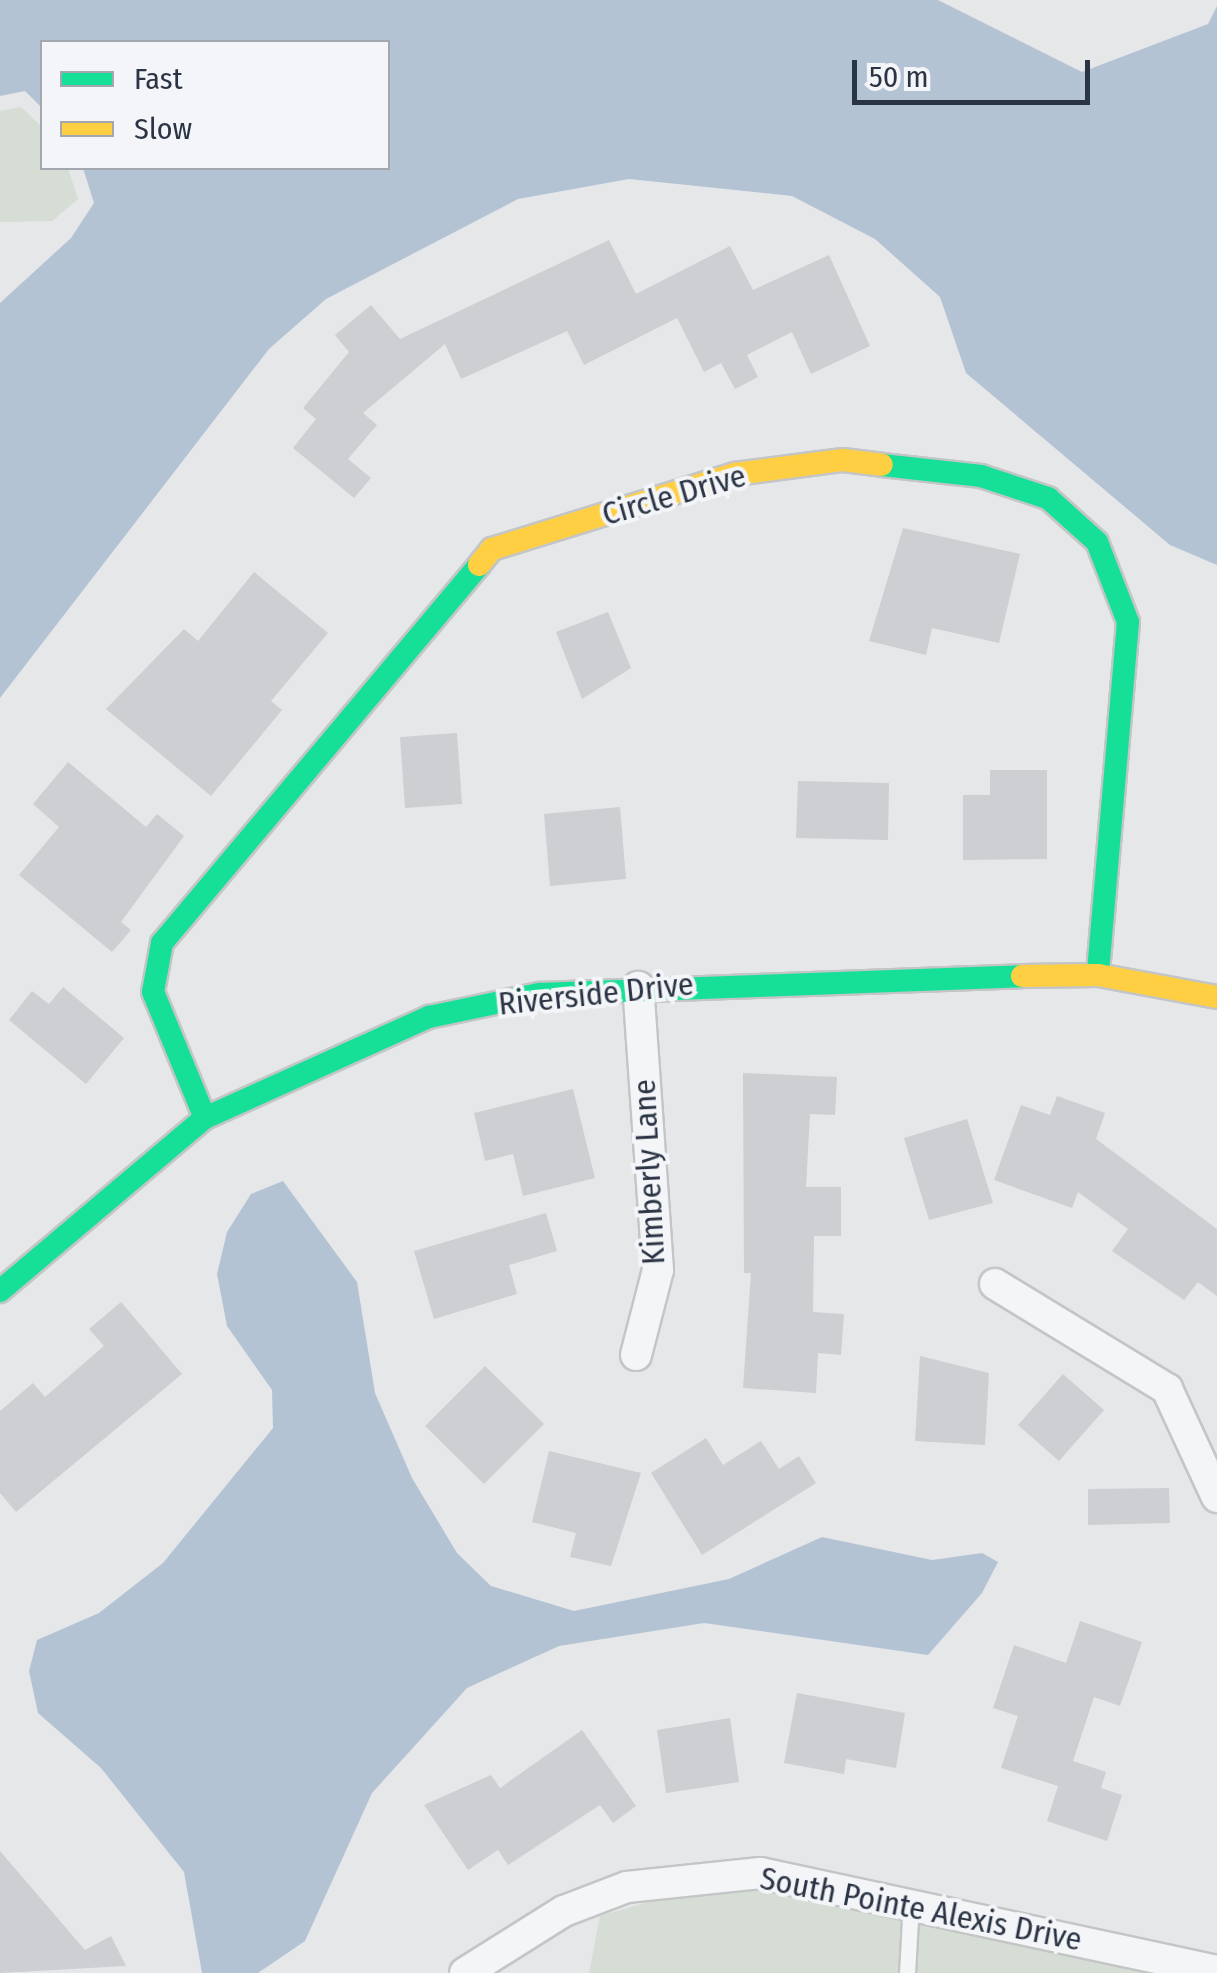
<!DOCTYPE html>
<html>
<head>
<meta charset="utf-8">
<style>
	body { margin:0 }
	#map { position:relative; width:1217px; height:1973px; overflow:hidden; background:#e5e7e9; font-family:"Fira Sans Condensed",sans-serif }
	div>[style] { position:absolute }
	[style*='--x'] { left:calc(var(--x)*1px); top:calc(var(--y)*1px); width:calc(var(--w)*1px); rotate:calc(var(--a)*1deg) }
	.green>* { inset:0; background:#d5ddd5 }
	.water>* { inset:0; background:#b4c3d4 }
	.building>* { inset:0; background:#cdcfd2 }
	.roads { filter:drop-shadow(2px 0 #c3c5c7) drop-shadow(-2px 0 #c3c5c7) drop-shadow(0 2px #c3c5c7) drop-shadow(0 -2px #c3c5c7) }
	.lane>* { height:15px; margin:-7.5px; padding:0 7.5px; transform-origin:7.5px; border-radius:7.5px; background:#f4f5f6 }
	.street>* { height:30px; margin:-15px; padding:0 15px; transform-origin:15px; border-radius:15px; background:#f4f5f6 }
	.fast>* { height:22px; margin:-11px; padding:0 11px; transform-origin:11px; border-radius:11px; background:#16e098 }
	.slow>* { height:22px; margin:-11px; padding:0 11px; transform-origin:11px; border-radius:11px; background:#ffcf43 }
	span { translate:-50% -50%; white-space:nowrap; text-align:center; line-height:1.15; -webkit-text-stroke:8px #f3f5f8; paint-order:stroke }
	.street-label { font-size:32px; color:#2b3444 }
	.legend { position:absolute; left:40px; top:40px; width:350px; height:130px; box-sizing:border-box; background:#f3f5f8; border:2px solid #a3a8b0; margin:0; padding:12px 18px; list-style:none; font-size:30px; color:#2b3444 }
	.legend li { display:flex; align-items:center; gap:20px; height:50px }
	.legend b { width:50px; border:2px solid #a3a8b0 }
	.scale { position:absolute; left:852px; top:60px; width:238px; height:45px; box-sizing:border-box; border:5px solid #2b3444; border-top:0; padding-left:12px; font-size:30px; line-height:35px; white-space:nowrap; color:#2b3444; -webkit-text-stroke:8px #f3f5f8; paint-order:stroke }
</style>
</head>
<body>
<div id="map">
	<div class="green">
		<i style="clip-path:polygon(21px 107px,42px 127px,42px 168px,68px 168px,78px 199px,52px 221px,0 222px,0 111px)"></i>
		<i style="clip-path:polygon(760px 1890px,903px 1916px,1150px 1973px,589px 1973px,600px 1916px,679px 1893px)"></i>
	</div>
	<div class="water">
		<i style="clip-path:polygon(0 0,938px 0,1082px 72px,1208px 24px,1217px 6px,1217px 565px,1170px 545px,966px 373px,940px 297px,875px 239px,792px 196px,629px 179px,518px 199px,326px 299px,269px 349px,0 698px,0 303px,71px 238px,94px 203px,83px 168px,388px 168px,388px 42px,42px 42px,42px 108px,25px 91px,0 96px)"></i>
		<i style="clip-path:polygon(283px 1181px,357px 1282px,375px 1393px,412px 1478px,457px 1553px,491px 1586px,574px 1611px,729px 1579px,822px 1537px,932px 1560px,982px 1553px,998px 1562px,982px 1593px,928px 1655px,704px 1623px,559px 1646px,467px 1688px,372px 1793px,305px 1941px,258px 1973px,202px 1973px,184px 1872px,101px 1768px,38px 1713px,29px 1671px,37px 1640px,99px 1613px,163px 1563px,273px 1428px,272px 1390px,227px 1326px,217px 1274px,227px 1232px,251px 1194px)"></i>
	</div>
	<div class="building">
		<i style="clip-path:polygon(609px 240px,636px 294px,730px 246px,753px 290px,829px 255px,870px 346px,811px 374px,792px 332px,747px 355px,758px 377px,735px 389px,721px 363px,704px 372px,677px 318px,584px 365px,567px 331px,461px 379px,445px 344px,363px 413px,377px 425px,348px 459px,371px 478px,354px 498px,293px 448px,316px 419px,303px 408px,349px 352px,335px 335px,371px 305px,400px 339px)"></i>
		<i style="clip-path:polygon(903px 528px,1020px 554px,999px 643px,932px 628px,926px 655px,869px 641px)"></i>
		<i style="clip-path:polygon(254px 572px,328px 633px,271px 701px,282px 710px,211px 796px,106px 709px,184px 629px,198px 641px)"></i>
		<i style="clip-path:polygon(608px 612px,631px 668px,582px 699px,556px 632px)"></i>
		<i style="clip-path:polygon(457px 733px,462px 804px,405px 808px,400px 737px)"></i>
		<i style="clip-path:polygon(68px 762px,146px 827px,157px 814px,184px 836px,121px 922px,131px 930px,112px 952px,19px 875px,59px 827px,33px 804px)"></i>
		<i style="clip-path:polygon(990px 770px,1047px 770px,1047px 859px,963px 860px,963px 795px,990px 795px)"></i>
		<i style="clip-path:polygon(798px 781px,889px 783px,888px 840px,796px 838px)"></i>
		<i style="clip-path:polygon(620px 807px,626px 879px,550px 886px,544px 814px)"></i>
		<i style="clip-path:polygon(63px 987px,124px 1038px,86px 1084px,9px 1020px,32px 991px,49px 1004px)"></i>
		<i style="clip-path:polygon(743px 1073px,837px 1077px,835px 1115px,810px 1114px,806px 1187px,841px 1187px,841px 1236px,814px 1236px,813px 1312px,844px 1314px,841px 1355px,818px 1353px,816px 1393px,743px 1388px,751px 1273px,744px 1273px)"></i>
		<i style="clip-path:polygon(573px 1089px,595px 1178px,523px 1196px,513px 1154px,485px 1161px,474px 1113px)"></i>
		<i style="clip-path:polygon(1057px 1096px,1105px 1113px,1096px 1139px,1217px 1229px,1217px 1296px,1198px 1282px,1184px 1300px,1112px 1251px,1128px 1229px,1078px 1192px,1072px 1208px,994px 1180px,1021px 1105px,1050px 1115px)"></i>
		<i style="clip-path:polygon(967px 1119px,993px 1203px,929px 1220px,904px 1138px)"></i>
		<i style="clip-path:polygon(546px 1213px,557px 1251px,509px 1265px,517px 1294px,434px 1319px,414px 1251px)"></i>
		<i style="clip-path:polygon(121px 1302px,182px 1374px,16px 1512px,0 1493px,0 1411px,33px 1383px,45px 1397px,104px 1346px,89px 1329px)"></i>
		<i style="clip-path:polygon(920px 1356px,989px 1373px,985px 1445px,915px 1441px)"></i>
		<i style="clip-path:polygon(485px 1366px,544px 1424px,484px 1484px,425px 1426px)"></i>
		<i style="clip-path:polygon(1063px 1374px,1104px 1410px,1059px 1461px,1018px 1425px)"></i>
		<i style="clip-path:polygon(706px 1438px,723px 1465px,761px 1441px,779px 1469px,799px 1456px,816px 1483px,702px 1555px,651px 1473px)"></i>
		<i style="clip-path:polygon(549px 1451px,641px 1473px,611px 1566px,570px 1557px,576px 1533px,532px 1522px)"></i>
		<i style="clip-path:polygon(1169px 1488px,1170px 1523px,1088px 1525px,1088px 1489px)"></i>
		<i style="clip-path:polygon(1080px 1621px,1142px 1642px,1120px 1706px,1094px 1697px,1073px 1761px,1106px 1772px,1101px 1788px,1122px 1795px,1107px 1841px,1047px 1821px,1058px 1786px,1001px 1768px,1018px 1716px,993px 1708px,1014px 1645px,1066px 1663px)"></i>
		<i style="clip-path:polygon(797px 1693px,905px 1713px,896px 1768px,846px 1759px,844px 1774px,784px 1763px)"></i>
		<i style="clip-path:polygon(730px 1718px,739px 1782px,666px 1793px,657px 1730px)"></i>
		<i style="clip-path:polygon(582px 1730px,636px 1806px,613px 1823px,600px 1805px,508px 1865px,498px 1850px,468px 1870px,424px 1805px,491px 1775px,500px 1788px)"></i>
		<i style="clip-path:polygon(0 1851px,85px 1950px,111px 1936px,126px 1966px,0 1973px)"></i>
	</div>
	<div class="roads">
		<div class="lane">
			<i style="--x:907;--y:1973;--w:72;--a:-86.8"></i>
		</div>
		<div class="street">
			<i style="--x:995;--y:1284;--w:202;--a:31.4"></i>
			<i style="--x:1167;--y:1389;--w:119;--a:65.2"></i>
			<i style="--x:636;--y:1355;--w:88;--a:-75.5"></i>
			<i style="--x:658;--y:1270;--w:284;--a:-94"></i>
			<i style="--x:465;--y:1973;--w:117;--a:-32.1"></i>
			<i style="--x:564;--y:1911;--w:67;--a:-20.9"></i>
			<i style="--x:627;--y:1887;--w:134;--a:-6"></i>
			<i style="--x:760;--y:1873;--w:467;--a:12.1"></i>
		</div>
		<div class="fast">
			<i style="--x:882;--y:465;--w:100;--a:6.3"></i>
			<i style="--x:981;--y:476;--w:71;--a:18.2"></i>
			<i style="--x:1048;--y:498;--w:66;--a:41.9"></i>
			<i style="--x:1097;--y:542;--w:86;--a:68.8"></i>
			<i style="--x:1128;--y:622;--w:354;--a:94.9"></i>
			<i style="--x:205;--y:1118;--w:136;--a:-112.4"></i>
			<i style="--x:153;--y:992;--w:50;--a:-79.6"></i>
			<i style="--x:162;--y:943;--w:493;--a:-50"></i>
			<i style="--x:0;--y:1291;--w:268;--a:-40.2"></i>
			<i style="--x:205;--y:1118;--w:246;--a:-24.3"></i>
			<i style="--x:429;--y:1017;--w:112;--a:-11.8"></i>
			<i style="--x:539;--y:994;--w:483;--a:-2.1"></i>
		</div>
		<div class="slow">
			<i style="--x:479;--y:565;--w:21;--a:-51"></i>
			<i style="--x:492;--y:549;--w:254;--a:-17.2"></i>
			<i style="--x:735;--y:474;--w:109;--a:-7.4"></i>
			<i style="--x:843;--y:460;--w:39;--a:7"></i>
			<i style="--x:1022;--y:976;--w:76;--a:-0.8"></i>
			<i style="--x:1098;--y:975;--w:121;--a:10.5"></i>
		</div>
	</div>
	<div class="street-label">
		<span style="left:674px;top:495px;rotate:-16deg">Circle Drive</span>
		<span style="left:596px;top:994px;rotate:-6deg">Riverside Drive</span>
		<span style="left:649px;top:1172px;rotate:-93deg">Kimberly Lane</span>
		<span style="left:921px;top:1909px;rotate:11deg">South Pointe Alexis Drive</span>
	</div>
	<ul class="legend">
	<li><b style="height:12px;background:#16e098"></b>Fast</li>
	<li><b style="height:12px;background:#ffcf43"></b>Slow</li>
	</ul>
	<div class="scale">50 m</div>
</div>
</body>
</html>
